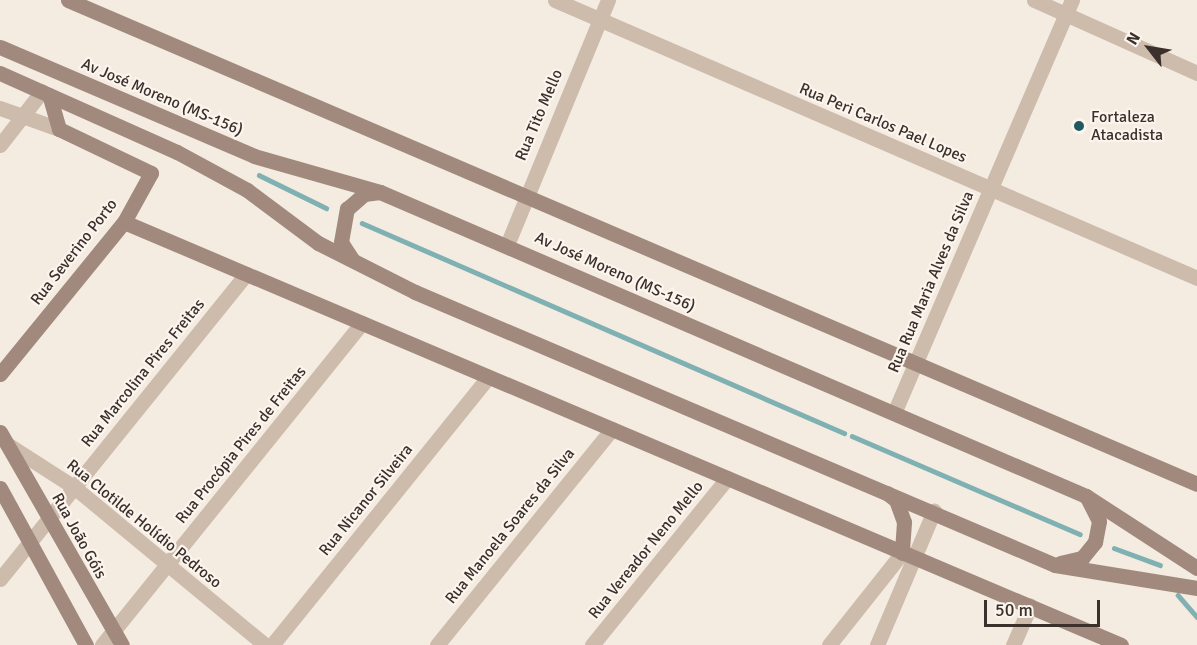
<!DOCTYPE html>
<html>
<head>
<meta charset="utf-8">
<style>
	body { margin:0 }
	#map { position:relative; width:1197px; height:645px; overflow:hidden; background:#f4ebe1; font-family:Signika,sans-serif }
	div>[style] { position:absolute }
	[style*='--x'] { left:calc(var(--x)*1px); top:calc(var(--y)*1px); width:calc(var(--w)*1px); rotate:calc(var(--a)*1deg) }
	.stream>* { height:4.5px; margin:-2.25px; padding:0 2.25px; transform-origin:2.25px; border-radius:2.25px; background:#7fb0b2 }
	.street>* { height:15px; margin:-7.5px; padding:0 7.5px; transform-origin:7.5px; border-radius:7.5px; background:#cdbbac }
	.secondary>* { height:15px; margin:-7.5px; padding:0 7.5px; transform-origin:7.5px; border-radius:7.5px; background:#a18a7d }
	.dots>* { width:16px; height:16px; translate:-50% -50%; box-sizing:border-box; border:3px solid #fbf5ee; border-radius:50% }
	span { translate:-50% -50%; white-space:nowrap; text-align:center; line-height:1.15; -webkit-text-stroke:4.5px #fbf5ee; paint-order:stroke }
	.street-label { font-size:16px; color:#3b302b }
	.poi-label { font-size:16px; color:#3b302b }
	.left { translate:0 -50%; text-align:left }
	.north { position:absolute; left:1119px; top:18px; width:60px; height:60px; -webkit-text-stroke:4px #fbf5ee; paint-order:stroke; rotate:301deg; font-size:16px; font-weight:700; line-height:24px; text-align:center; color:#3b302b }
	.north::after { content:''; display:block; margin:auto; width:21px; height:27px; background:#3b302b; clip-path:polygon(50% 0,100% 100%,50% 72%,0 100%) }
	.scale { position:absolute; left:984px; top:600px; width:116px; height:27px; box-sizing:border-box; border:3px solid #3b302b; border-top:0; padding-left:8px; font-size:18px; line-height:21px; white-space:nowrap; color:#3b302b; -webkit-text-stroke:4px #fbf5ee; paint-order:stroke }
</style>
</head>
<body>
<div id="map">
	<div class="stream">
		<i style="--x:259;--y:175;--w:75;--a:26.2"></i>
		<i style="--x:362;--y:223;--w:526;--a:23.54"></i>
		<i style="--x:852;--y:436;--w:248;--a:23.3"></i>
		<i style="--x:1114;--y:548;--w:49;--a:20.3"></i>
		<i style="--x:1178;--y:595;--w:29;--a:49"></i>
	</div>
	<div class="street">
		<i style="--x:555;--y:0;--w:700;--a:23.41"></i>
		<i style="--x:1034;--y:0;--w:179;--a:24.1"></i>
		<i style="--x:0;--y:108;--w:63;--a:19.6"></i>
		<i style="--x:0;--y:145;--w:68;--a:-52.1"></i>
		<i style="--x:507;--y:245;--w:265;--a:-67.6"></i>
		<i style="--x:894;--y:413;--w:450;--a:-66.7"></i>
		<i style="--x:7;--y:444;--w:80;--a:32.7"></i>
		<i style="--x:74;--y:487;--w:248;--a:39.6"></i>
		<i style="--x:0;--y:579;--w:392;--a:-51.1"></i>
		<i style="--x:102;--y:645;--w:414;--a:-51.1"></i>
		<i style="--x:272;--y:645;--w:344;--a:-51.1"></i>
		<i style="--x:437;--y:645;--w:278;--a:-51"></i>
		<i style="--x:592;--y:645;--w:215;--a:-51"></i>
		<i style="--x:829;--y:645;--w:117;--a:-51.6"></i>
		<i style="--x:877;--y:645;--w:146;--a:-67"></i>
		<i style="--x:1013;--y:645;--w:43;--a:-66.4"></i>
	</div>
	<div class="secondary">
		<i style="--x:68;--y:0;--w:1228;--a:23.2"></i>
		<i style="--x:0;--y:47;--w:276;--a:23.2"></i>
		<i style="--x:254;--y:156;--w:131;--a:15.9"></i>
		<i style="--x:380;--y:192;--w:769;--a:23.3"></i>
		<i style="--x:1086;--y:496;--w:132;--a:33"></i>
		<i style="--x:0;--y:73;--w:194;--a:24.1"></i>
		<i style="--x:177;--y:152;--w:80;--a:28.5"></i>
		<i style="--x:247;--y:190;--w:89;--a:36.7"></i>
		<i style="--x:318;--y:243;--w:109;--a:26.8"></i>
		<i style="--x:415;--y:292;--w:696;--a:23.1"></i>
		<i style="--x:1055;--y:565;--w:144;--a:9.2"></i>
		<i style="--x:124;--y:222;--w:1083;--a:22.99"></i>
		<i style="--x:352;--y:259;--w:20;--a:-123"></i>
		<i style="--x:341;--y:242;--w:34;--a:-80"></i>
		<i style="--x:347;--y:209;--w:23;--a:-41"></i>
		<i style="--x:364;--y:194;--w:16;--a:-7"></i>
		<i style="--x:0;--y:374;--w:196;--a:-50.8"></i>
		<i style="--x:124;--y:222;--w:56;--a:-61.1"></i>
		<i style="--x:151;--y:173;--w:102;--a:-154.4"></i>
		<i style="--x:59;--y:129;--w:35;--a:-106"></i>
		<i style="--x:0;--y:432;--w:245;--a:60.2"></i>
		<i style="--x:0;--y:488;--w:179;--a:61.3"></i>
		<i style="--x:887;--y:493;--w:11;--a:38"></i>
		<i style="--x:896;--y:500;--w:23;--a:70"></i>
		<i style="--x:904;--y:522;--w:31;--a:94"></i>
		<i style="--x:1060;--y:563;--w:23;--a:-13"></i>
		<i style="--x:1082;--y:558;--w:21;--a:-51"></i>
		<i style="--x:1095;--y:542;--w:21;--a:-79"></i>
		<i style="--x:1099;--y:521;--w:28;--a:-117"></i>
	</div>
	<div class="dots">
		<i style="left:1079px;top:126px;background:#1f5a5e"></i>
	</div>
	<div class="street-label">
		<span style="left:162px;top:97px;rotate:23deg">Av José Moreno (MS-156)</span>
		<span style="left:539px;top:115px;rotate:-67deg">Rua Tito Mello</span>
		<span style="left:883px;top:123px;rotate:23deg">Rua Peri Carlos Pael Lopes</span>
		<span style="left:74px;top:252px;rotate:-52deg">Rua Severino Porto</span>
		<span style="left:615px;top:272px;rotate:24deg">Av José Moreno (MS-156)</span>
		<span style="left:931px;top:282px;rotate:-67deg">Rua Rua Maria Alves da Silva</span>
		<span style="left:143px;top:373px;rotate:-51deg">Rua Marcolina Pires Freitas</span>
		<span style="left:241px;top:445px;rotate:-51deg">Rua Procópia Pires de Freitas</span>
		<span style="left:366px;top:500px;rotate:-51deg">Rua Nicanor Silveira</span>
		<span style="left:144px;top:524px;rotate:39deg">Rua Clotilde Holídio Pedroso</span>
		<span style="left:510px;top:526px;rotate:-51deg">Rua Manoela Soares da Silva</span>
		<span style="left:79px;top:536px;rotate:61deg">Rua João Góis</span>
		<span style="left:646px;top:550px;rotate:-51deg">Rua Vereador Neno Mello</span>
	</div>
	<div class="poi-label">
		<span class="left" style="left:1091px;top:126px">Fortaleza<br>Atacadista</span>
	</div>
	<div class="north">N</div>
	<div class="scale">50 m</div>
</div>
</body>
</html>
